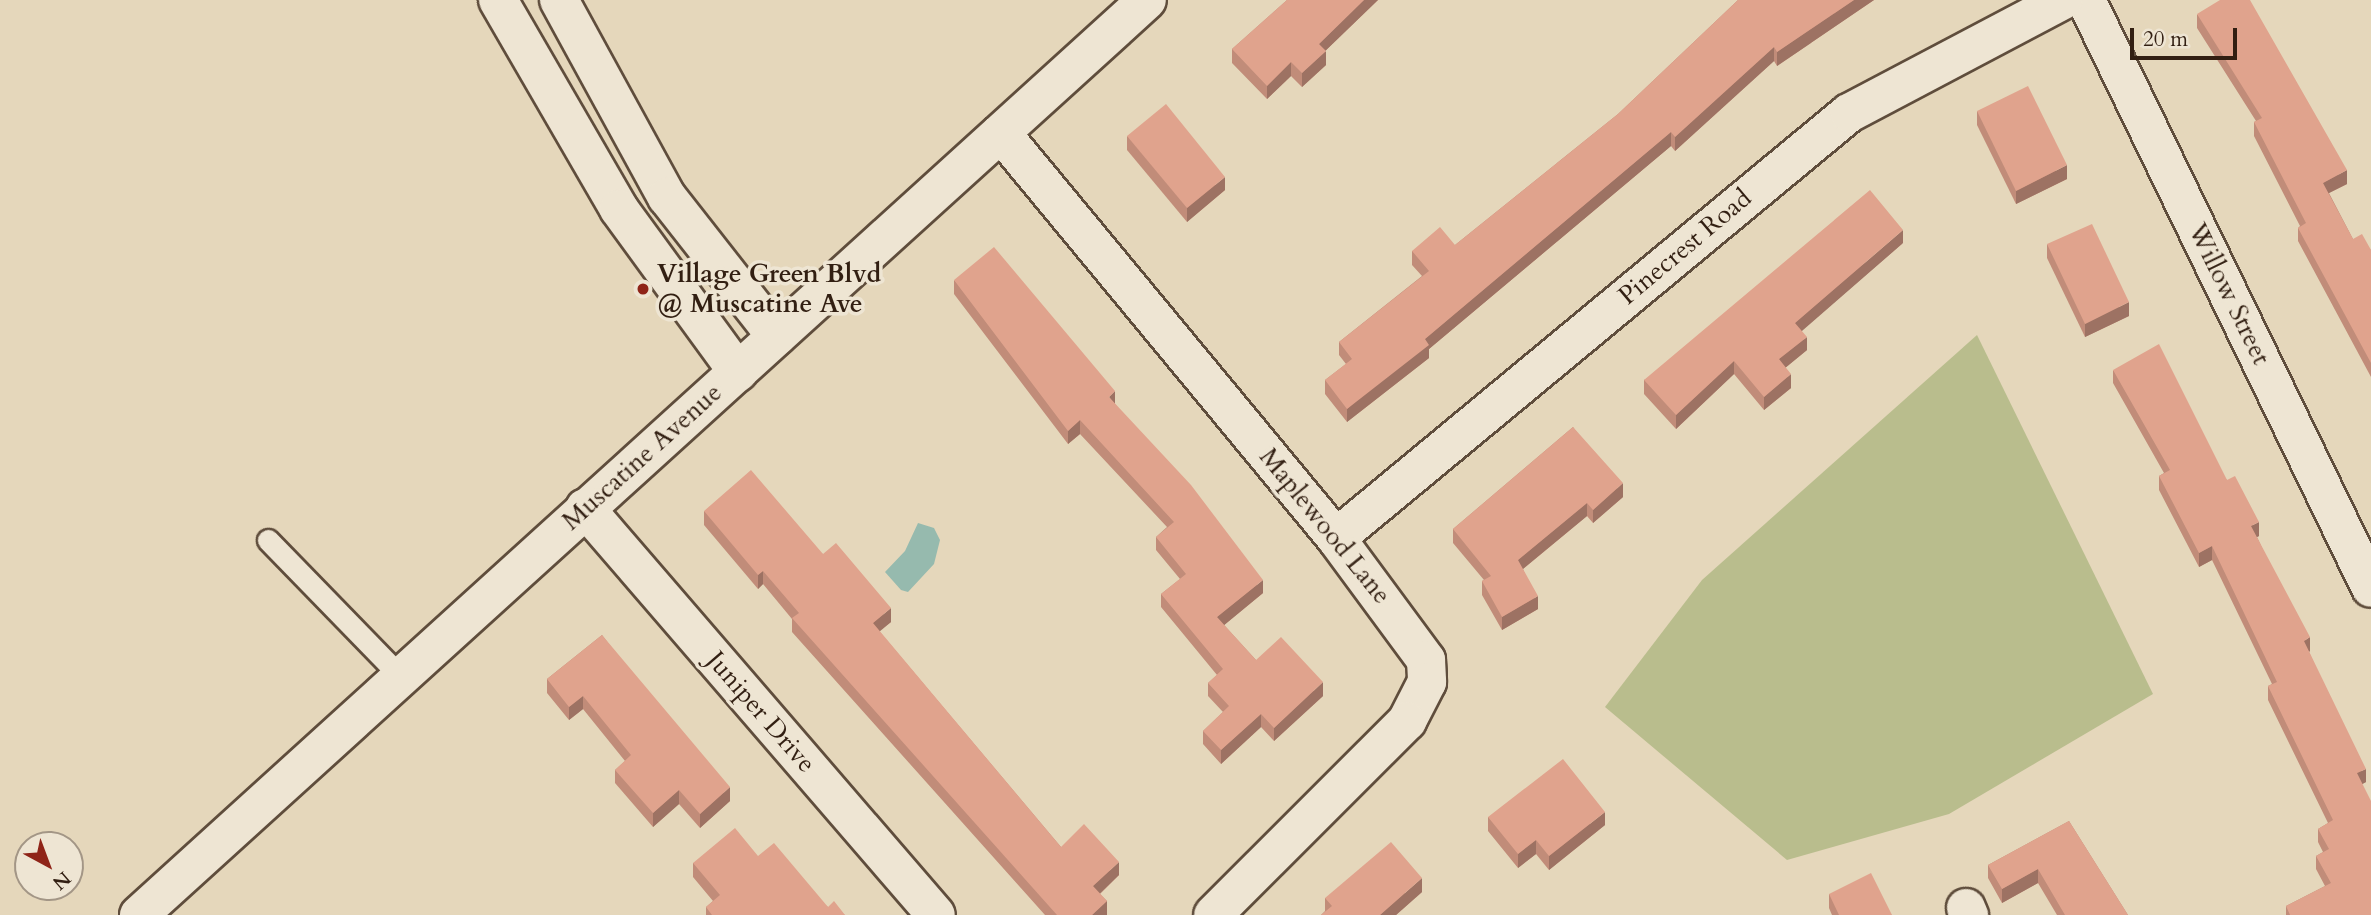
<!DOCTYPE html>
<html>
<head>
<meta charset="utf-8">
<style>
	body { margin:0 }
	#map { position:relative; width:2371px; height:915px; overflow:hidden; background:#e5d7bb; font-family:Cardo,serif }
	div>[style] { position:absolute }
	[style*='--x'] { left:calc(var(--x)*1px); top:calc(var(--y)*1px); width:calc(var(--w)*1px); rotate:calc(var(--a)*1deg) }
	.green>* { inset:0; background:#b9bd8d }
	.water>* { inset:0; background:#96baae }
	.roads { filter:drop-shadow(2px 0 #5f4d3c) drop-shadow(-2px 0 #5f4d3c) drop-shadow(0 2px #5f4d3c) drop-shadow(0 -2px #5f4d3c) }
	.service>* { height:21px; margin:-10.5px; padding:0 10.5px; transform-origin:10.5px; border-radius:10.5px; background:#eee5d3 }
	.minor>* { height:38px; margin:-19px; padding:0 19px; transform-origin:19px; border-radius:19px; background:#eee5d3 }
	.secondary>* { height:38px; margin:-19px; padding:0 19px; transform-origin:19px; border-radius:19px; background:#eee5d3 }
	.wall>* { inset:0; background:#c18c79 }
	.shaded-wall>* { inset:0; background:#9d7263 }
	.building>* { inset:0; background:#e0a38d }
	.dots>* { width:19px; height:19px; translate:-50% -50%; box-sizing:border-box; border:4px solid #eee5d3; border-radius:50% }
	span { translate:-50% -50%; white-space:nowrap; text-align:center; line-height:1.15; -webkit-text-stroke:7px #eee5d3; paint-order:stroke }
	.street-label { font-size:26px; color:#321f12 }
	.poi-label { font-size:26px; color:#321f12; font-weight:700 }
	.left { translate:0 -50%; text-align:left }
	.north { position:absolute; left:14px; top:831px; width:70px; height:70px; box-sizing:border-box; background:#eee5d3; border:2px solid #a39686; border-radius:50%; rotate:139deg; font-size:19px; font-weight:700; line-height:28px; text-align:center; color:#321f12 }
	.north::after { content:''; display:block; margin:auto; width:24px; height:32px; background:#8f2418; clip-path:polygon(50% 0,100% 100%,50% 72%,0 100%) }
	.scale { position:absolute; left:2130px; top:28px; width:107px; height:32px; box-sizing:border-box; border:4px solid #321f12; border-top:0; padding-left:9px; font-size:21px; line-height:24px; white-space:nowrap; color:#321f12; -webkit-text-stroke:5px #eee5d3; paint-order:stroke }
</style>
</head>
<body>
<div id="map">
	<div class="green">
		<i style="clip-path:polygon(1977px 335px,2153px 694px,1949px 814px,1787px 860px,1605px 707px,1702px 580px)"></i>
	</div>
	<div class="water">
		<i style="clip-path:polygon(918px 523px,934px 528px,940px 540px,934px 564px,908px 592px,901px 590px,885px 572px,905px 551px)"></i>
	</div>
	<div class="roads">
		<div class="service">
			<i style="--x:268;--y:540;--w:191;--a:45.8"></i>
		</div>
		<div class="minor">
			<i style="--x:498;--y:0;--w:241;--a:59.9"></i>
			<i style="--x:619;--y:209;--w:202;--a:53.9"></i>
			<i style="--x:559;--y:0;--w:225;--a:61.3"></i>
			<i style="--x:667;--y:197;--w:177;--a:51.9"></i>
			<i style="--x:2086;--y:0;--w:653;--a:64.14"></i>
			<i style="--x:1001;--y:133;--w:526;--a:50.4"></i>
			<i style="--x:1336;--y:538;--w:152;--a:53.6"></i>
			<i style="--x:1426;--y:660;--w:22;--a:87"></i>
			<i style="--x:1427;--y:682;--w:44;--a:117.1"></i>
			<i style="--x:1407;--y:721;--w:274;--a:135"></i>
			<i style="--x:585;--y:508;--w:537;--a:49.23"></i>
			<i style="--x:1336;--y:538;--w:666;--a:-39.64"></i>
			<i style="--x:1849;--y:113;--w:242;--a:-27.8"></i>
			<i style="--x:1966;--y:908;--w:8;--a:67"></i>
		</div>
		<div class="secondary">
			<i style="--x:139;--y:915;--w:1361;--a:-42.23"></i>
		</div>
	</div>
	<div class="wall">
		<i style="clip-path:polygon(1287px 0,1378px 0,1325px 51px,1326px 65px,1302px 87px,1291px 76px,1267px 99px,1232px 63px,1232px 49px)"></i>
		<i style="clip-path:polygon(1738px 0,1874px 0,1777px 66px,1774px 61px,1675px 151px,1671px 146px,1429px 349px,1429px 358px,1347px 422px,1325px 394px,1325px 380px,1346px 364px,1339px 355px,1339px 342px,1422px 276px,1412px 265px,1412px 251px,1455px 245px,1618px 114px)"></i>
		<i style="clip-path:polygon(2197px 14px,2347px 184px,2329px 193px,2353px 239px,2371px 250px,2371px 377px,2298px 241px,2298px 228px,2300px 226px,2254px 136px,2254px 122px,2256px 121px,2197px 28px)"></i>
		<i style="clip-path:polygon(1977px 111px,2067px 179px,2016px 204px,1977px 125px)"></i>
		<i style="clip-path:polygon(1127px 136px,1225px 190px,1187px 222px,1127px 150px)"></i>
		<i style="clip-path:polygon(1903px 243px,1801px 331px,1807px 350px,1785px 368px,1791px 388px,1764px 410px,1734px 374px,1676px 429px,1644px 394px,1644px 380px)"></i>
		<i style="clip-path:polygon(2047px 244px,2129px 316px,2085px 337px,2047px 258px)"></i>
		<i style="clip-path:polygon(954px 280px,1115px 404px,1263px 593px,1224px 625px,1256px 660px,1323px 696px,1274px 741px,1261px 727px,1221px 764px,1203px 744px,1203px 731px,1223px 712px,1208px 696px,1208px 683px,1217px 675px,1161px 607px,1161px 594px,1180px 579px,1156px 550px,1156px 537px,1167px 527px,1080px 434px,1068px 444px,954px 294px)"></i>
		<i style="clip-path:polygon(2113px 370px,2227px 480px,2259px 536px,2257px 537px,2310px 651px,2309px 652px,2366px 782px,2362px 784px,2371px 915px,2286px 915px,2286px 906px,2325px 886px,2316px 869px,2316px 856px,2323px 852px,2318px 842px,2318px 829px,2328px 823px,2268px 700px,2268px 686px,2272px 684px,2212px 560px,2199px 567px,2159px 490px,2159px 476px,2164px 473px,2113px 383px)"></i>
		<i style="clip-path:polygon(1573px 427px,1623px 497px,1593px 523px,1587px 516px,1523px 569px,1538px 609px,1502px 630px,1482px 595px,1482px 581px,1484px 580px,1453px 543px,1453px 529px)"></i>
		<i style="clip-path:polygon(704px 511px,823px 554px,891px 622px,879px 631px,1061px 847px,1119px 875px,1100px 894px,1107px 901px,1107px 915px,1045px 915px,792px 632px,792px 619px,763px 584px,758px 589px,704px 525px)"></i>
		<i style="clip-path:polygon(602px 635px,730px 801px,700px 828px,679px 804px,653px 827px,615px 783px,615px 770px,625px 761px,583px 709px,569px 720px,547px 693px,547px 679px)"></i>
		<i style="clip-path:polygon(1488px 817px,1605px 825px,1549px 870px,1536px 854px,1518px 868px,1488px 831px)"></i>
		<i style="clip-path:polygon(2069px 821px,2128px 915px,2057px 915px,2038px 883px,2002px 903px,1988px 878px,1988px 865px)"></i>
		<i style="clip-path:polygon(758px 856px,828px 907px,845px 915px,706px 915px,706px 907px,713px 901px,693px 877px,693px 863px)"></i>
		<i style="clip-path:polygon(1422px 892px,1396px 915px,1321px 915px,1325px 911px,1325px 898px)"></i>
		<i style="clip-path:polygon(1829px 894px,1892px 915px,1832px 915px,1829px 908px)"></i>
	</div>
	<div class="shaded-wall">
		<i style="clip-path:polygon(1364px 0,1378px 0,1319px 57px,1319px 44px)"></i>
		<i style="clip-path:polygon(1854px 0,1874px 0,1777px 66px,1777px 52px)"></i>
		<i style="clip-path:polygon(1774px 47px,1774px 61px,1675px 151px,1675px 137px)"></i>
		<i style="clip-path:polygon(1326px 51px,1326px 65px,1302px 87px,1302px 73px)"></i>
		<i style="clip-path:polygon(1291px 62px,1291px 76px,1267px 99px,1267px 86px)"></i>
		<i style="clip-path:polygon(1671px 132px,1671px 146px,1429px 349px,1429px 358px,1347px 422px,1347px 409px,1425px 339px)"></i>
		<i style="clip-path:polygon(2067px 165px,2067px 179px,2016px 204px,2016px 191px)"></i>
		<i style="clip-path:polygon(2347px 170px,2347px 184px,2323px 196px,2323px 183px)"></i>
		<i style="clip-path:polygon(1225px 177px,1225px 190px,1187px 222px,1187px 208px)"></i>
		<i style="clip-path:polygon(1903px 230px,1903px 243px,1795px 337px,1795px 323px)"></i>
		<i style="clip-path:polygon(2129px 302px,2129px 316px,2085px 337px,2085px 324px)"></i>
		<i style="clip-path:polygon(1807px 337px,1807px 350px,1779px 373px,1779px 359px)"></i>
		<i style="clip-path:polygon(1734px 361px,1734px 374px,1676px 429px,1676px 415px)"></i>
		<i style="clip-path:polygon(1791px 374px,1791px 388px,1764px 410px,1764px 397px)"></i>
		<i style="clip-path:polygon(1115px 391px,1115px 405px,1109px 397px)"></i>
		<i style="clip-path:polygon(1080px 420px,1080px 434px,1068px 444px,1068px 431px)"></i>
		<i style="clip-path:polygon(1623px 483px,1623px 497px,1593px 523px,1593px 510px)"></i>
		<i style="clip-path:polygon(1587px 503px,1587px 516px,1518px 573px,1518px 560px)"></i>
		<i style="clip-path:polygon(2259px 522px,2259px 536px,2251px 540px,2251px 526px)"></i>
		<i style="clip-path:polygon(2212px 546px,2212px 560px,2199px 567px,2199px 553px)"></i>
		<i style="clip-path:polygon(763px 571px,763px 584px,758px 589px,758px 575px)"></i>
		<i style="clip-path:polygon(1263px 580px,1263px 593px,1217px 631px,1217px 617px)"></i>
		<i style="clip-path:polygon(1538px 596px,1538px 609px,1502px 630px,1502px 617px)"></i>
		<i style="clip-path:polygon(891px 608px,891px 622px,873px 637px,873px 623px)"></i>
		<i style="clip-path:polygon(2310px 637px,2310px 651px,2304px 655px,2304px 641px)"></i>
		<i style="clip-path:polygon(1323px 682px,1323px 696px,1274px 741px,1274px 728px)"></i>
		<i style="clip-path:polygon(583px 696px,583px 709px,569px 720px,569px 707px)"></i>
		<i style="clip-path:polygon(1261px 714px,1261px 727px,1221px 764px,1221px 750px)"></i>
		<i style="clip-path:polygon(2366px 769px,2366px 782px,2357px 787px,2357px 773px)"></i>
		<i style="clip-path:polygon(730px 787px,730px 801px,700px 828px,700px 814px)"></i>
		<i style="clip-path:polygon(679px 790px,679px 804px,653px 827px,653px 813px)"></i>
		<i style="clip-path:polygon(1605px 812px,1605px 825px,1549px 870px,1549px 856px)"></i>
		<i style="clip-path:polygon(1536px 840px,1536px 854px,1518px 868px,1518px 854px)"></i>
		<i style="clip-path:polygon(1119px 862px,1119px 875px,1093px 900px,1093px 886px)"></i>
		<i style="clip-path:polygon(2038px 869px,2038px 883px,2002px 903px,2002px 889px)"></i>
		<i style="clip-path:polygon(1422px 878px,1422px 892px,1396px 915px,1380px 915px)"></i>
		<i style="clip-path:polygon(1107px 901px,1107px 915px,1092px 915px)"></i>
	</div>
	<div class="building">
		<i style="clip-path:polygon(1287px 0,1364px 0,1319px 44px,1326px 51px,1302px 73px,1291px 62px,1267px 86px,1232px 49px)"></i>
		<i style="clip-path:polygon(1738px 0,1854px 0,1777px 52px,1774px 47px,1675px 137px,1671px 132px,1425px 339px,1429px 345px,1347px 409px,1325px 380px,1352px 359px,1339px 342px,1429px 271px,1412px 251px,1440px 227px,1455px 245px,1618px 114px)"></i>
		<i style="clip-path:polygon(2220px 0,2250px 0,2347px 170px,2323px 183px,2353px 239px,2362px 234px,2371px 250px,2371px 363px,2298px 228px,2306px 223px,2254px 122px,2262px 118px,2197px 14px)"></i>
		<i style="clip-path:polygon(2028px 86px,2067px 165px,2016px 191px,1977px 111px)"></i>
		<i style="clip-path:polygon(1166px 104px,1225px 177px,1187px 208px,1127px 136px)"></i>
		<i style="clip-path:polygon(1870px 190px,1903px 230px,1795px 323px,1807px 337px,1779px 359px,1791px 374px,1764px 397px,1734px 361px,1676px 415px,1644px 380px)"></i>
		<i style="clip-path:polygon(2092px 224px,2129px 302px,2085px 324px,2047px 244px)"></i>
		<i style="clip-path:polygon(994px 247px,1115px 391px,1109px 397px,1191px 485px,1263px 580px,1217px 617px,1256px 660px,1281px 637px,1323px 682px,1274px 728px,1261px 714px,1221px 750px,1203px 731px,1229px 706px,1208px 683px,1223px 669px,1161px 594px,1186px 574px,1156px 537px,1174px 522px,1080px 420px,1068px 431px,954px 280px)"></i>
		<i style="clip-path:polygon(2159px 344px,2227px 480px,2235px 476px,2259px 522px,2251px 526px,2310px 637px,2304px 641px,2366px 769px,2357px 773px,2371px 801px,2371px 915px,2290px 915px,2286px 906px,2331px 883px,2316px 856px,2329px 849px,2318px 829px,2333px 820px,2268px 686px,2277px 682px,2212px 546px,2199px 553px,2159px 476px,2170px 470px,2113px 370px)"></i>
		<i style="clip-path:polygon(1573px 427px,1623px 483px,1593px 510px,1587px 503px,1518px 560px,1538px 596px,1502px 617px,1482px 581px,1491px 576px,1453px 529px)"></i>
		<i style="clip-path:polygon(751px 470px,823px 554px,836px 543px,891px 608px,873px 623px,1061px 847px,1084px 824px,1119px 862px,1093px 886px,1107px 901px,1092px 915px,1057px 915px,792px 618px,799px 613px,763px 571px,758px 575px,704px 511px)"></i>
		<i style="clip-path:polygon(602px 635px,730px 787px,700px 814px,679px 790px,653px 813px,615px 770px,631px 755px,583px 696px,569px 707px,547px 679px)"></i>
		<i style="clip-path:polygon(1563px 759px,1605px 812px,1549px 856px,1536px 840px,1518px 854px,1488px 817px)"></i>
		<i style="clip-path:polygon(2069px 821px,2128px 915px,2065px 915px,2038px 869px,2002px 889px,1988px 865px)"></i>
		<i style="clip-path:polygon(735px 828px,758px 856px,774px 843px,828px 907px,834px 901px,845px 915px,712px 915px,706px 907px,720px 895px,693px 863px)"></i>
		<i style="clip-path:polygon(1391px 842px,1422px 878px,1380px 915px,1321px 915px,1332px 906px,1325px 898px)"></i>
		<i style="clip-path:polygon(1871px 873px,1892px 915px,1839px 915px,1829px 894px)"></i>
	</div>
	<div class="dots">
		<i style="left:643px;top:289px;background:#8f2418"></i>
	</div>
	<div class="street-label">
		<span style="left:1685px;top:247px;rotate:-40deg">Pinecrest Road</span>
		<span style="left:2229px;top:294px;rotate:64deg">Willow Street</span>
		<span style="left:642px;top:457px;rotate:-42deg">Muscatine Avenue</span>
		<span style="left:1325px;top:526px;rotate:51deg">Maplewood Lane</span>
		<span style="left:761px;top:712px;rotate:49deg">Juniper Drive</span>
	</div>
	<div class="poi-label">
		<span class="left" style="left:657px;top:289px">Village Green Blvd<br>@ Muscatine Ave</span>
	</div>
	<div class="north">N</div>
	<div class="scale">20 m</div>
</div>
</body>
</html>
